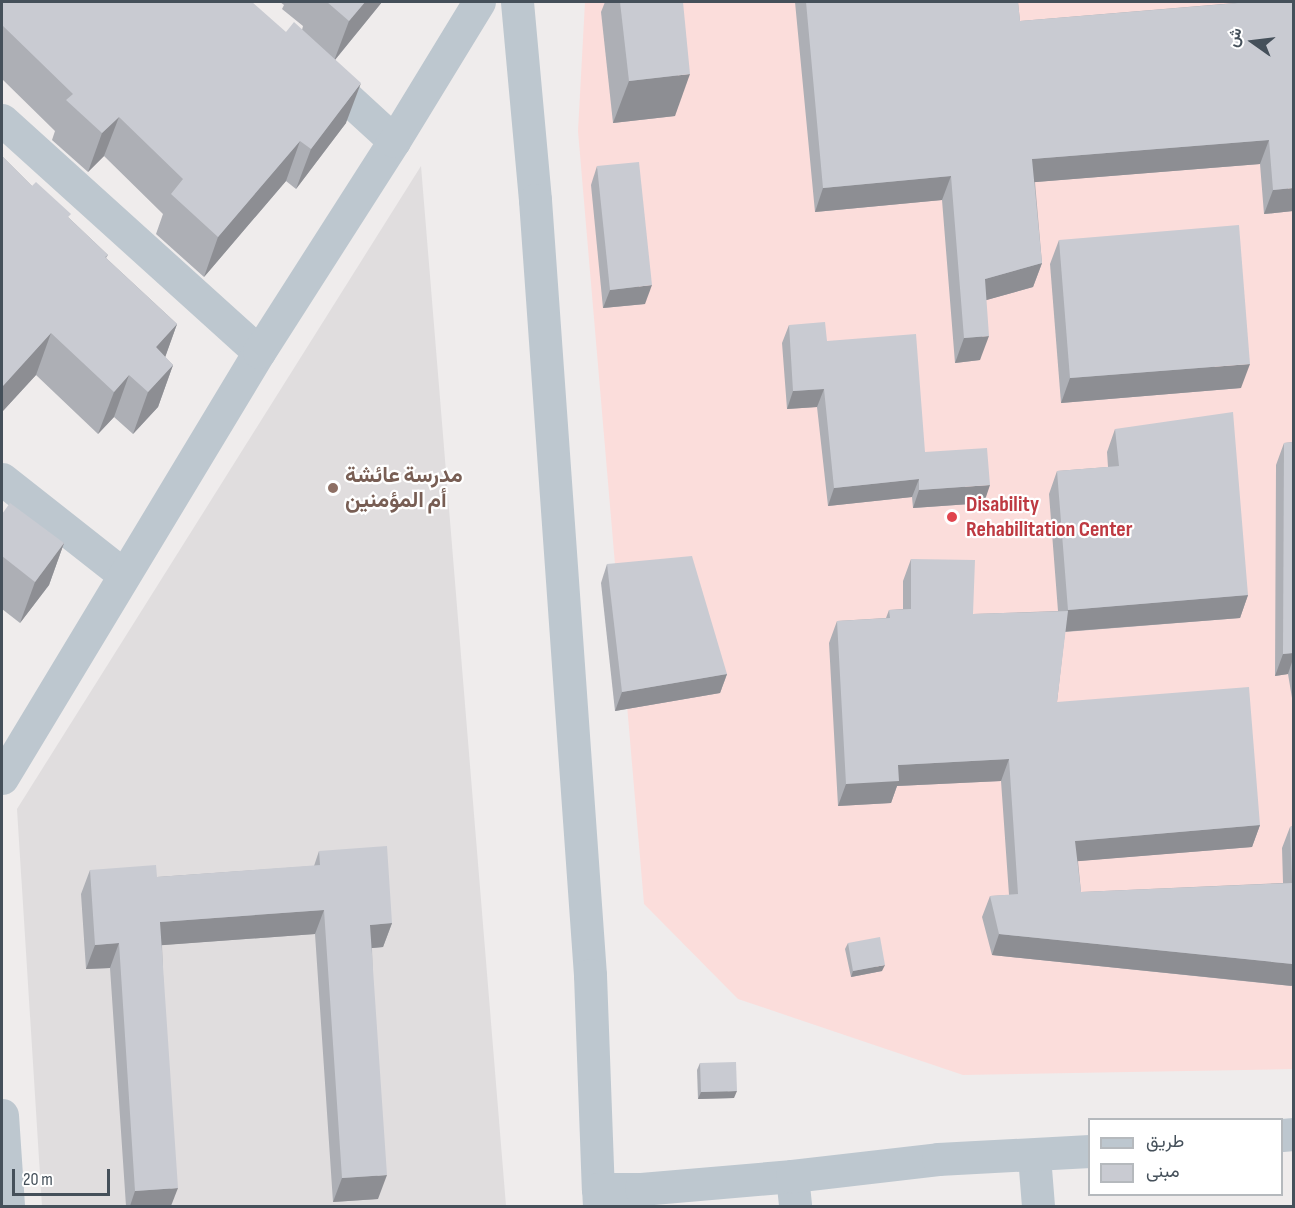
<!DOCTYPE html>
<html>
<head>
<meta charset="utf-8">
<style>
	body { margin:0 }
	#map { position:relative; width:1295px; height:1208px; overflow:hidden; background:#efecec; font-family:"Sofia Sans Condensed",Vazirmatn,sans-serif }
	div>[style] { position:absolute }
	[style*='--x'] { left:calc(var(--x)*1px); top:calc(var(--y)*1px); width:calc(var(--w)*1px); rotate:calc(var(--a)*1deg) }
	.education>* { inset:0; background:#e0ddde }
	.medical>* { inset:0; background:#fbdddb }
	.minor>* { height:33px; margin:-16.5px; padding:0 16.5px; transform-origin:16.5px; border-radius:16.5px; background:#bdc7cf }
	.wall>* { inset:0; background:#adafb5 }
	.shaded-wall>* { inset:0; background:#8d8e93 }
	.building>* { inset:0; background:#c9cbd2 }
	.dots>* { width:16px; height:16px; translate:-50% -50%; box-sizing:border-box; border:3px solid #fff; border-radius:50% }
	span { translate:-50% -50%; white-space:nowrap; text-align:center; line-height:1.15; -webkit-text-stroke:4.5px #fff; paint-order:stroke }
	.education-label { font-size:22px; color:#785e54; font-weight:700 }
	.left { translate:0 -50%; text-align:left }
	.health-label { font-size:22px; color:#be3a42; font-weight:700 }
	.frame { position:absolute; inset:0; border:3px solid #45505a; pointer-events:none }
	.legend { position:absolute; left:1088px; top:1118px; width:195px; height:78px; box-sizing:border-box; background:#fff; border:2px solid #b5b9bd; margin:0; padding:8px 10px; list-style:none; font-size:18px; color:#45505a }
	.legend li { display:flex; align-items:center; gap:12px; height:30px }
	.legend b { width:30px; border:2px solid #b5b9bd }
	.north { position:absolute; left:1223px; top:12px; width:60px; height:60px; -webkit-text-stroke:4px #fff; paint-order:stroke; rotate:284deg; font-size:16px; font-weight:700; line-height:24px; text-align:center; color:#45505a }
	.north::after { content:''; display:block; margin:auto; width:21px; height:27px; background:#45505a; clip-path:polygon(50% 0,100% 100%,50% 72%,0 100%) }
	.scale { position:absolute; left:12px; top:1169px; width:98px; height:27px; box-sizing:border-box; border:3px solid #45505a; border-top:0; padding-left:8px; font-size:18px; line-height:21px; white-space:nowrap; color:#45505a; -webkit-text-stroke:4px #fff; paint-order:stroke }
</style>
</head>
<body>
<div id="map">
	<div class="education">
		<i style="clip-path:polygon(421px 166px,506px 1206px,42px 1206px,17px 809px)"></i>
	</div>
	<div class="medical">
		<i style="clip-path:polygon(585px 2px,1293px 2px,1293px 1069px,963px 1075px,738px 999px,644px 904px,578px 131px)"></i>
	</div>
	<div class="minor">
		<i style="--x:517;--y:2;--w:199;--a:84.8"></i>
		<i style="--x:535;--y:200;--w:777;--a:85.94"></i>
		<i style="--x:590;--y:975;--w:214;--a:87.9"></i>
		<i style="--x:321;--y:74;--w:99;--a:42.5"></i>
		<i style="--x:2;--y:120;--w:346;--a:42.1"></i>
		<i style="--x:2;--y:479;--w:155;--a:38.2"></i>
		<i style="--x:2;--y:778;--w:498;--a:-58.9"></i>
		<i style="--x:259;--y:352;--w:250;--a:-57.4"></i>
		<i style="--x:394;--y:141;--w:163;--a:-58.6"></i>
		<i style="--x:2;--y:1115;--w:91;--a:86.2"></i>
		<i style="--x:1282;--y:1135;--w:12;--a:-5"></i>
		<i style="--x:1034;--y:1156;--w:50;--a:85.4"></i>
		<i style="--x:792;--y:1176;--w:30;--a:84"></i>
		<i style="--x:599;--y:1206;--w:17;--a:-93"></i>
		<i style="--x:598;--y:1189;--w:43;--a:0"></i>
		<i style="--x:641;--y:1189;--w:152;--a:-4.9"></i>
		<i style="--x:792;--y:1176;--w:147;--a:-6.6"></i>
		<i style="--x:938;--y:1159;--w:152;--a:-3"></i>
	</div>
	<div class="wall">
		<i style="clip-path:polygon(2px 2px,286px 32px,302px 30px,303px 26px,282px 9px,284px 5px,280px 2px,382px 2px,335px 60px,346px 123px,296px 189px,286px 181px,204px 277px,156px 234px,163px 214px,104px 156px,88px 172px,52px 140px,55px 131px,2px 79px)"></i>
		<i style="clip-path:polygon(605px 2px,683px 2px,675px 116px,613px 123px,601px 12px)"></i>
		<i style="clip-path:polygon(795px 2px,1018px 2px,1020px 21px,1247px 2px,1293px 211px,1264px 214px,1260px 164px,1035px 182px,1042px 263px,1033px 287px,986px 300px,980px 360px,955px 363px,942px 200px,815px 212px)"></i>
		<i style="clip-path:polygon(2px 156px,32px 186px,69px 218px,108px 255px,106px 258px,177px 324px,165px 357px,173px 365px,158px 407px,133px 434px,114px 417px,98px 434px,36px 375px,2px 412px)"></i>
		<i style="clip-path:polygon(597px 166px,645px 304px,603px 308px,591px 185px)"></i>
		<i style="clip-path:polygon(1059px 240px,1241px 388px,1061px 403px,1050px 264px)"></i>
		<i style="clip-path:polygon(789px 325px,827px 341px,925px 452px,984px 503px,913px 508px,912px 497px,828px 506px,817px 407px,787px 409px,782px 343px)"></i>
		<i style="clip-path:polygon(1115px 429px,1248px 595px,1240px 618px,1065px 632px,1057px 702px,1260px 825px,1252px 847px,1078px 861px,1081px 892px,1283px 883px,1282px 848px,1290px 827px,1293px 826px,1291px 986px,992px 955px,982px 917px,990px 896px,1009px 895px,1001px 781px,897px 786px,891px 803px,838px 806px,829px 643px,837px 621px,886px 618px,889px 610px,903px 609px,903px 581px,911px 559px,973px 614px,1058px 611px,1049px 494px,1057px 471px,1108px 467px,1107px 452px)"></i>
		<i style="clip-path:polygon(1293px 442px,1293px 704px,1288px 674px,1275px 676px,1276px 465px,1284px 443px)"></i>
		<i style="clip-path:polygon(2px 514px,64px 543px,49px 585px,20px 623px,2px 609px)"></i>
		<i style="clip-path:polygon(607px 564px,727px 674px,720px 693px,615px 711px,601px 583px)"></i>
		<i style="clip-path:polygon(319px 851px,392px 923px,383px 947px,372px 948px,378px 1199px,333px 1202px,315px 934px,162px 945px,171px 1206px,126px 1206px,110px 968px,86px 969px,81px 894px,90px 870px,157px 877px,314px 866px)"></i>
		<i style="clip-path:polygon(848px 943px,882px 971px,851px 977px,845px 949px)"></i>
		<i style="clip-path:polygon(700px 1063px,734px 1098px,698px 1099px,697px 1070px)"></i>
	</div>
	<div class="shaded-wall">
		<i style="clip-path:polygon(365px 2px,382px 2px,334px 61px,349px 21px)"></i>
		<i style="clip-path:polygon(690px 74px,675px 116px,613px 123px,629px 81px)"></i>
		<i style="clip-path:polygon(361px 83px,346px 123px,296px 189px,311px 149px)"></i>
		<i style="clip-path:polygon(119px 117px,104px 156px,88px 172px,102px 133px)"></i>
		<i style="clip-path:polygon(1269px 140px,1260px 164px,1024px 183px,1032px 159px)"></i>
		<i style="clip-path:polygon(300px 141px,286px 181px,204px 277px,218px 237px)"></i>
		<i style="clip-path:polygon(951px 176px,942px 200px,815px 212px,823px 188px)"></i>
		<i style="clip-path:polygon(1293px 188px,1293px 211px,1264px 214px,1273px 190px)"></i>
		<i style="clip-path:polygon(1042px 263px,1033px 287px,976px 303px,985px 279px)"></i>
		<i style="clip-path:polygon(652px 285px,645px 304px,603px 308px,610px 290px)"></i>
		<i style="clip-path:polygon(177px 324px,162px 366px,156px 347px)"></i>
		<i style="clip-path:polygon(51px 333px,36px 375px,2px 412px,2px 387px)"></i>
		<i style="clip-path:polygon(989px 336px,980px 360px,955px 363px,964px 338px)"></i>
		<i style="clip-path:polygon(1250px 364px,1241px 388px,1061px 403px,1070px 378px)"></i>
		<i style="clip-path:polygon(173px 365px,158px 407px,133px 434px,148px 392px)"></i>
		<i style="clip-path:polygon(129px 375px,114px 417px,98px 434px,114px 392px)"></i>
		<i style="clip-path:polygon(824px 389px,817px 407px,787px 409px,793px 391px)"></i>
		<i style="clip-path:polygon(919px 479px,912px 497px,828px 506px,834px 488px)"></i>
		<i style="clip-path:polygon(990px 485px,984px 503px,913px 508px,919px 490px)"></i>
		<i style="clip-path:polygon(64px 543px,49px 585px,20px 623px,35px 582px)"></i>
		<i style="clip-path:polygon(1248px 595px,1240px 618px,1060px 632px,1068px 610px)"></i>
		<i style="clip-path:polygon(1293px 653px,1293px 659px,1288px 674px,1275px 676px,1283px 654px)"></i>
		<i style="clip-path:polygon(727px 674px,720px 693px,615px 711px,622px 692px)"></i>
		<i style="clip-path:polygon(1009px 759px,1001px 781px,897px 786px,891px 803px,838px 806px,846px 784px,898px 765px)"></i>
		<i style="clip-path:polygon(1260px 825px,1252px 847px,1068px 862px,1075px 841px)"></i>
		<i style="clip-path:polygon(324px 910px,315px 934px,151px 946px,160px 922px)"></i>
		<i style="clip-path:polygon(392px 923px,383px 947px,362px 949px,370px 925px)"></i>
		<i style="clip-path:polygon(999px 934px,1293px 964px,1293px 986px,992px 955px)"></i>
		<i style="clip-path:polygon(119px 943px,110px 968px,86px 969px,95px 945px)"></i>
		<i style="clip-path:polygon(885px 965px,882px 971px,851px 977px,853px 971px)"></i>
		<i style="clip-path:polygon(737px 1091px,734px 1098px,698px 1099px,701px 1092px)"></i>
		<i style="clip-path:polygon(387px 1175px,378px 1199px,333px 1202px,342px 1178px)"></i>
		<i style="clip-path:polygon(178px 1188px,171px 1206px,130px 1206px,135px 1191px)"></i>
	</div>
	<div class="building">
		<i style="clip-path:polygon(2px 2px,252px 2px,286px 32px,294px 22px,361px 83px,311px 149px,300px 141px,218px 237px,171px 194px,183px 179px,119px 117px,102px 133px,66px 100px,73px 94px,2px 25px)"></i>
		<i style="clip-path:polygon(327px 2px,365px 2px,349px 21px)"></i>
		<i style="clip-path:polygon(620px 2px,683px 2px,690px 74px,629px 81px)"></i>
		<i style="clip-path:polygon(806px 2px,1018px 2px,1020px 21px,1250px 2px,1293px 2px,1293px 188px,1273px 190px,1269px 140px,1032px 159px,1042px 263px,985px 279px,989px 336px,964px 338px,951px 176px,823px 188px)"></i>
		<i style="clip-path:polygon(2px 156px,32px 186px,36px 182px,71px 214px,68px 217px,108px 255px,105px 257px,177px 324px,156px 347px,173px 365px,148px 392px,129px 375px,114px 392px,51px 333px,2px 387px)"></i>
		<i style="clip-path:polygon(639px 162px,652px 285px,610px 290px,597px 166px)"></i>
		<i style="clip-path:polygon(1239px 225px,1250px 364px,1070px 378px,1059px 240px)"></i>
		<i style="clip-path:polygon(825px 322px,827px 341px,916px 334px,925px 452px,987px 448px,990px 485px,919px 490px,919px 479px,834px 488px,824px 389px,793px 391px,789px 325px)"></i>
		<i style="clip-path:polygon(1233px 412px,1248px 595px,1068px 610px,1057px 471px,1119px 466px,1115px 429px)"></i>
		<i style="clip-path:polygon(1293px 442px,1293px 653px,1283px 654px,1284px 443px)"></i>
		<i style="clip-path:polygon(10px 503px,64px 543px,35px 582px,2px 556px,2px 514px)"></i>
		<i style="clip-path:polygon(692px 556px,727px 674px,622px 692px,607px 564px)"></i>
		<i style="clip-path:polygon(911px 559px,975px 560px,973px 614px,1068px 611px,1057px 702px,1249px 687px,1260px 825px,1075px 841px,1081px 892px,1292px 883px,1290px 827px,1293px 826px,1293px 964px,999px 934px,990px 896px,1018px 894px,1009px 759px,898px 765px,899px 781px,846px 784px,837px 621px,890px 618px,889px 610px,911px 609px)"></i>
		<i style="clip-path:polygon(387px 846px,392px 923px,370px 925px,387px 1175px,342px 1178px,324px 910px,160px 922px,178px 1188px,135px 1191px,119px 943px,95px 945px,90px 870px,156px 865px,157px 877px,320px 865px,319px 851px)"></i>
		<i style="clip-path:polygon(880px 937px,885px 965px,853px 971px,848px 943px)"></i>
		<i style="clip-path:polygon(736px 1062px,737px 1091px,701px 1092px,700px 1063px)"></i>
	</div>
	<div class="dots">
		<i style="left:333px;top:488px;background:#8d6e63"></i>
		<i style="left:952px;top:517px;background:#e0444e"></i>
	</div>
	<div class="education-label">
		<span class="left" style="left:345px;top:488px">مدرسة عائشة<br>أم المؤمنين</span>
	</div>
	<div class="health-label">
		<span class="left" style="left:966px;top:517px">Disability<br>Rehabilitation Center</span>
	</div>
	<div class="frame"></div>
	<ul class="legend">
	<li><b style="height:8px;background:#bdc7cf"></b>طريق</li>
	<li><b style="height:16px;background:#c9cbd2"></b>مبنى</li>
	</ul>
	<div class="north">ش</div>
	<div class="scale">20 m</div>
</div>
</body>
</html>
